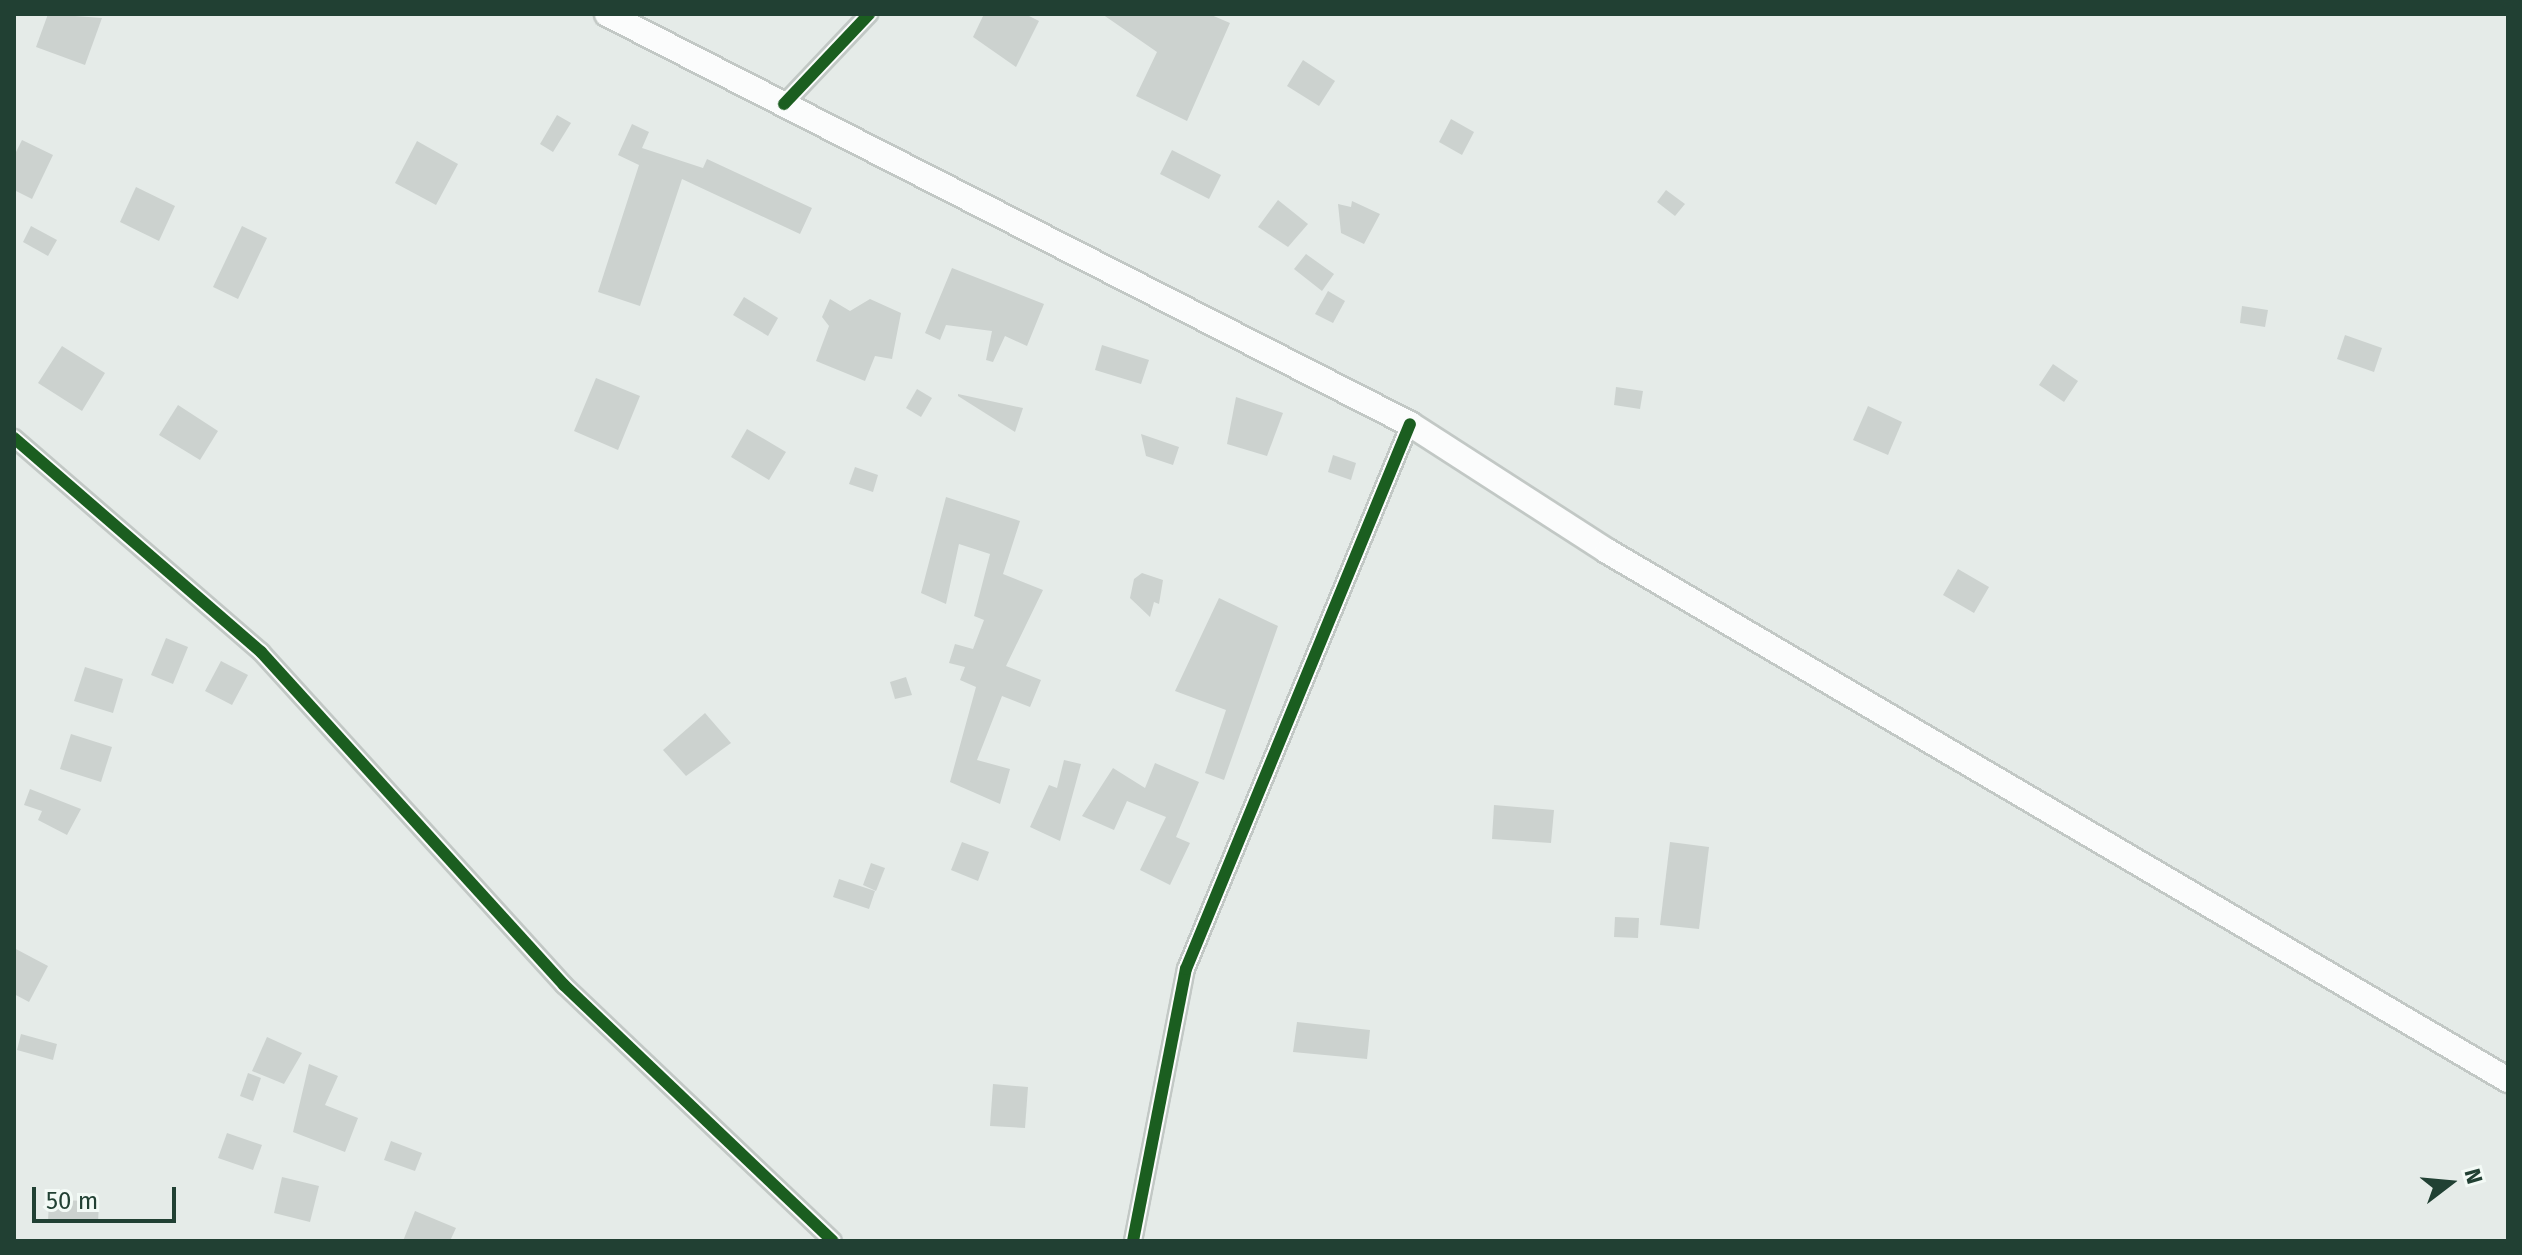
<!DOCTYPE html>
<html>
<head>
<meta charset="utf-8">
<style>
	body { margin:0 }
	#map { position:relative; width:2522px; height:1255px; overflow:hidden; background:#e5ebe8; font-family:"Fira Sans",sans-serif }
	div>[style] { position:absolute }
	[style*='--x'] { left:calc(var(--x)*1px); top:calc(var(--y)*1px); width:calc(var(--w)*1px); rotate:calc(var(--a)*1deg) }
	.building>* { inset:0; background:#ccd2cf }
	.roads { filter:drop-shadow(2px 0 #c2c8c5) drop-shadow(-2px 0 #c2c8c5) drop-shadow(0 2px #c2c8c5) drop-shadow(0 -2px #c2c8c5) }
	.street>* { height:16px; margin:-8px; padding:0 8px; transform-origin:8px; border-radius:8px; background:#fbfcfc }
	.secondary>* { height:24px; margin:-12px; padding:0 12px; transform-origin:12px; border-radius:12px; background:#fbfcfc }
	.cycleway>* { height:12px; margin:-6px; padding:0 6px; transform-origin:6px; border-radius:6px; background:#1b5e20 }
	span { translate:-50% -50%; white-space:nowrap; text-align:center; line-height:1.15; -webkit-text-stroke:8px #f3faf6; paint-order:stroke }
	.frame { position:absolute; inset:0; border:16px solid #214033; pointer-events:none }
	.north { position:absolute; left:2410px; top:1143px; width:80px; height:80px; -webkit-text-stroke:6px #f3faf6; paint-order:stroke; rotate:74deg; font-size:22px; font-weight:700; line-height:32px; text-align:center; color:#214033 }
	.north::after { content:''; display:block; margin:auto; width:28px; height:36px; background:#214033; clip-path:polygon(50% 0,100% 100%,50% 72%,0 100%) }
	.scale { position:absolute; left:32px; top:1187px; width:144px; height:36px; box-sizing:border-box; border:4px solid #214033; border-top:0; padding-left:10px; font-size:24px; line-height:28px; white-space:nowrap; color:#214033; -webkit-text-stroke:6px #f3faf6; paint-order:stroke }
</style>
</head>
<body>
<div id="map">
	<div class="building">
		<i style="clip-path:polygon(48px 14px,102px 18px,85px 65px,36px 47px)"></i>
		<i style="clip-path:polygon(984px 14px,1025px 14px,1039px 21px,1016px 67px,973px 37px)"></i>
		<i style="clip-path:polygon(1102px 14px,1209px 14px,1230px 23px,1187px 121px,1136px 96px,1157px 52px)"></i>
		<i style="clip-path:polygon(1303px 60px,1335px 81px,1319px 106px,1287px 86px)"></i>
		<i style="clip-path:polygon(557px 115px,571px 123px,553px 152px,540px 144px)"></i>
		<i style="clip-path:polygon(1451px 119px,1474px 132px,1462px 155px,1439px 142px)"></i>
		<i style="clip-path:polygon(632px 124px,649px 132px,642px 148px,703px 168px,707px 159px,812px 208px,800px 234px,682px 179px,640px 306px,598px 292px,639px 165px,618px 155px)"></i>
		<i style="clip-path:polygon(22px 140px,53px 155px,32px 199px,14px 190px,14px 156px)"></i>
		<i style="clip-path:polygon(417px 141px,458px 164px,436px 205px,395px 183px)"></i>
		<i style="clip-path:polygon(1172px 150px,1221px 175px,1209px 199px,1160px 174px)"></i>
		<i style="clip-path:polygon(136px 187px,175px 206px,159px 241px,120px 222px)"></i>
		<i style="clip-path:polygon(1666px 190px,1685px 204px,1675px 216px,1657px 202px)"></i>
		<i style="clip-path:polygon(1278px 200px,1308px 224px,1288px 247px,1258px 227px)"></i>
		<i style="clip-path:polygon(1352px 201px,1380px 214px,1364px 244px,1341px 233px,1338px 204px,1351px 207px)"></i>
		<i style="clip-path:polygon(31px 226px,57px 240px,48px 256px,23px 242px)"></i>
		<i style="clip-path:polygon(242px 226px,267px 238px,238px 299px,213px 287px)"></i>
		<i style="clip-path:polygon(1306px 254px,1334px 274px,1322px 291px,1294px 269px)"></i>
		<i style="clip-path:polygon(952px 268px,1044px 304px,1027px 346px,1005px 336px,993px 362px,986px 360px,992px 331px,946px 325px,940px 340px,925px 333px)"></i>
		<i style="clip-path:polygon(1328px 291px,1345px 301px,1333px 323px,1315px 314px)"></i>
		<i style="clip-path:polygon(744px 297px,778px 318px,768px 336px,733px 315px)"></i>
		<i style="clip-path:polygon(830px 299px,850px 311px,870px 299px,901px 313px,892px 359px,875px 356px,865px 381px,816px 361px,829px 326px,822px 317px)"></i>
		<i style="clip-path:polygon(2242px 306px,2268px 310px,2265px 327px,2240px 323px)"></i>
		<i style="clip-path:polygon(2345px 335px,2382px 348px,2374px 372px,2337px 359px)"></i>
		<i style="clip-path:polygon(1102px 345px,1149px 360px,1141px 384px,1095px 370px)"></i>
		<i style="clip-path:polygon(62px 346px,105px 373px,82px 411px,38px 383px)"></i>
		<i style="clip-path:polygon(2053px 364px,2078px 381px,2064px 402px,2039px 385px)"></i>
		<i style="clip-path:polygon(596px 378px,640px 396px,618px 450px,574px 431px)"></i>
		<i style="clip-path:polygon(1616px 387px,1643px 391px,1640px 409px,1614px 405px)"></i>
		<i style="clip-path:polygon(917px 389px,932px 398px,921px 417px,906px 408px)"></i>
		<i style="clip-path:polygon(958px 394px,1023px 408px,1015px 432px,958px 396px)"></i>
		<i style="clip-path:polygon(1236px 397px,1283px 413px,1267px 456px,1227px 444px)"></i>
		<i style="clip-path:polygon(178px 405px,218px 431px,200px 460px,159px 435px)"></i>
		<i style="clip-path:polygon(1868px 406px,1902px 422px,1888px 455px,1853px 440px)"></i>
		<i style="clip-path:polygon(747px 429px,786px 452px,769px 480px,731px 457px)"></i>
		<i style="clip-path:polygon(1141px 434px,1179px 447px,1173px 465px,1146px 456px)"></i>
		<i style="clip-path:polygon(1333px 455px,1356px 463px,1351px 480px,1328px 472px)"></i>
		<i style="clip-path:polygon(855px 467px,878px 475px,873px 492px,849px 484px)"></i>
		<i style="clip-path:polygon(946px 497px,1020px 521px,1003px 574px,1043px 590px,1006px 666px,1041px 680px,1030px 707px,1002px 696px,977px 760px,1010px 769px,1000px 804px,950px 782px,976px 687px,960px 680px,965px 667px,949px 663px,955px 644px,973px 649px,984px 620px,974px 616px,990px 554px,959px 544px,946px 604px,921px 593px)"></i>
		<i style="clip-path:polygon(1958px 569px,1989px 587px,1974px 613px,1943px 595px)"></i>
		<i style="clip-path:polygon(1142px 573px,1163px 580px,1159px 604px,1154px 602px,1150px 617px,1130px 598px,1134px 579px)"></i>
		<i style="clip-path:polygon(1219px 598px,1278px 626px,1224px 780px,1205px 773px,1226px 710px,1175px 691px)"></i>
		<i style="clip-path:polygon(166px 638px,188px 647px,173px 684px,151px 675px)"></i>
		<i style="clip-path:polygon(221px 661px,248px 675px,232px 705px,205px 691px)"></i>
		<i style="clip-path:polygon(85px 667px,123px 679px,113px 713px,74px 701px)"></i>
		<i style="clip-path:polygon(906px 677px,912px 695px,895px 699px,890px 682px)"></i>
		<i style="clip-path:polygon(705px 713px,731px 743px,686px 776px,663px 750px)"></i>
		<i style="clip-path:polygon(71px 734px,112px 747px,101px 782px,60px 769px)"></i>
		<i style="clip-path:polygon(1064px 760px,1081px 764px,1060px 841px,1030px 827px,1049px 785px,1057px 788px)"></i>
		<i style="clip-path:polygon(1155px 763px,1199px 782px,1176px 837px,1190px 843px,1170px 885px,1140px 870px,1166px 817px,1127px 801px,1114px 830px,1082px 816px,1113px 768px,1145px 788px)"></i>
		<i style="clip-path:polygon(30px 789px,81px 809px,67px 835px,38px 820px,42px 811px,24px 805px)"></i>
		<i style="clip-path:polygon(1494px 805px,1554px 810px,1551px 843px,1492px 839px)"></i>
		<i style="clip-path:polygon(962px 842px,989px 852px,978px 881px,951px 870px)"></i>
		<i style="clip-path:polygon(1670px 842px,1709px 847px,1699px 929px,1660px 925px)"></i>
		<i style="clip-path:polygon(871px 863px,885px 868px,876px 891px,863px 885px)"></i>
		<i style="clip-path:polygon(839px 879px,875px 891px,869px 909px,833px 897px)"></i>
		<i style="clip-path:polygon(1615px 917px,1639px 918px,1638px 938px,1614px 937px)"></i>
		<i style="clip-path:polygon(14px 948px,48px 966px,29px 1002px,14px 994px)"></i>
		<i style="clip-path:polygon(1297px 1022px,1370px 1030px,1367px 1059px,1293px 1052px)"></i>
		<i style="clip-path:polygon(21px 1034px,57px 1044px,53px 1060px,17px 1050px)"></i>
		<i style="clip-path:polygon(267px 1037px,302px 1053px,284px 1084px,252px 1071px)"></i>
		<i style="clip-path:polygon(309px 1064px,338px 1076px,325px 1105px,358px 1118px,345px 1152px,293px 1132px)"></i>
		<i style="clip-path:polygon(248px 1073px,261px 1078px,253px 1101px,240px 1096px)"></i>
		<i style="clip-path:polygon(993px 1084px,1028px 1087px,1025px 1128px,990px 1126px)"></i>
		<i style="clip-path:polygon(227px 1133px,262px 1145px,253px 1170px,218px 1158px)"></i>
		<i style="clip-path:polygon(391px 1141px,422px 1153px,415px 1171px,384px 1160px)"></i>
		<i style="clip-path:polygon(282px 1177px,319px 1186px,310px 1222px,274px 1213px)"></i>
		<i style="clip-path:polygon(49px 1199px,99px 1202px,98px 1223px,48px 1222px)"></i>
		<i style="clip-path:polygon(415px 1211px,456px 1228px,450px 1241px,403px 1241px)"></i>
	</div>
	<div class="roads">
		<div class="street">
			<i style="--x:784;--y:104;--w:124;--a:-46.6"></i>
			<i style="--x:14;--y:438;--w:327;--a:40.9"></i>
			<i style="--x:261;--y:652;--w:450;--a:47.7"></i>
			<i style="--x:564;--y:985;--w:371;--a:43.6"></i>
			<i style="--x:1133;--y:1241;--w:277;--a:-79"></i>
			<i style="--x:1186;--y:969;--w:589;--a:-67.66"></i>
		</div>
		<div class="secondary">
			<i style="--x:607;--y:14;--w:902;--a:27.05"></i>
			<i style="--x:1410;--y:424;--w:234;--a:32.8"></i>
			<i style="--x:1607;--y:551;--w:1045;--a:30.42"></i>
		</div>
	</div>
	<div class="cycleway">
		<i style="--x:784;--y:104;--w:124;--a:-46.6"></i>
		<i style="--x:14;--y:438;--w:327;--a:40.9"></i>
		<i style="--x:261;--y:652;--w:450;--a:47.7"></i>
		<i style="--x:564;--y:985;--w:371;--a:43.6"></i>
		<i style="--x:1133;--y:1241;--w:277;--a:-79"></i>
		<i style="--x:1186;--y:969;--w:589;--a:-67.66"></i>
	</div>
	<div class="frame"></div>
	<div class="north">N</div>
	<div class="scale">50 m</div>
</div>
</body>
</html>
